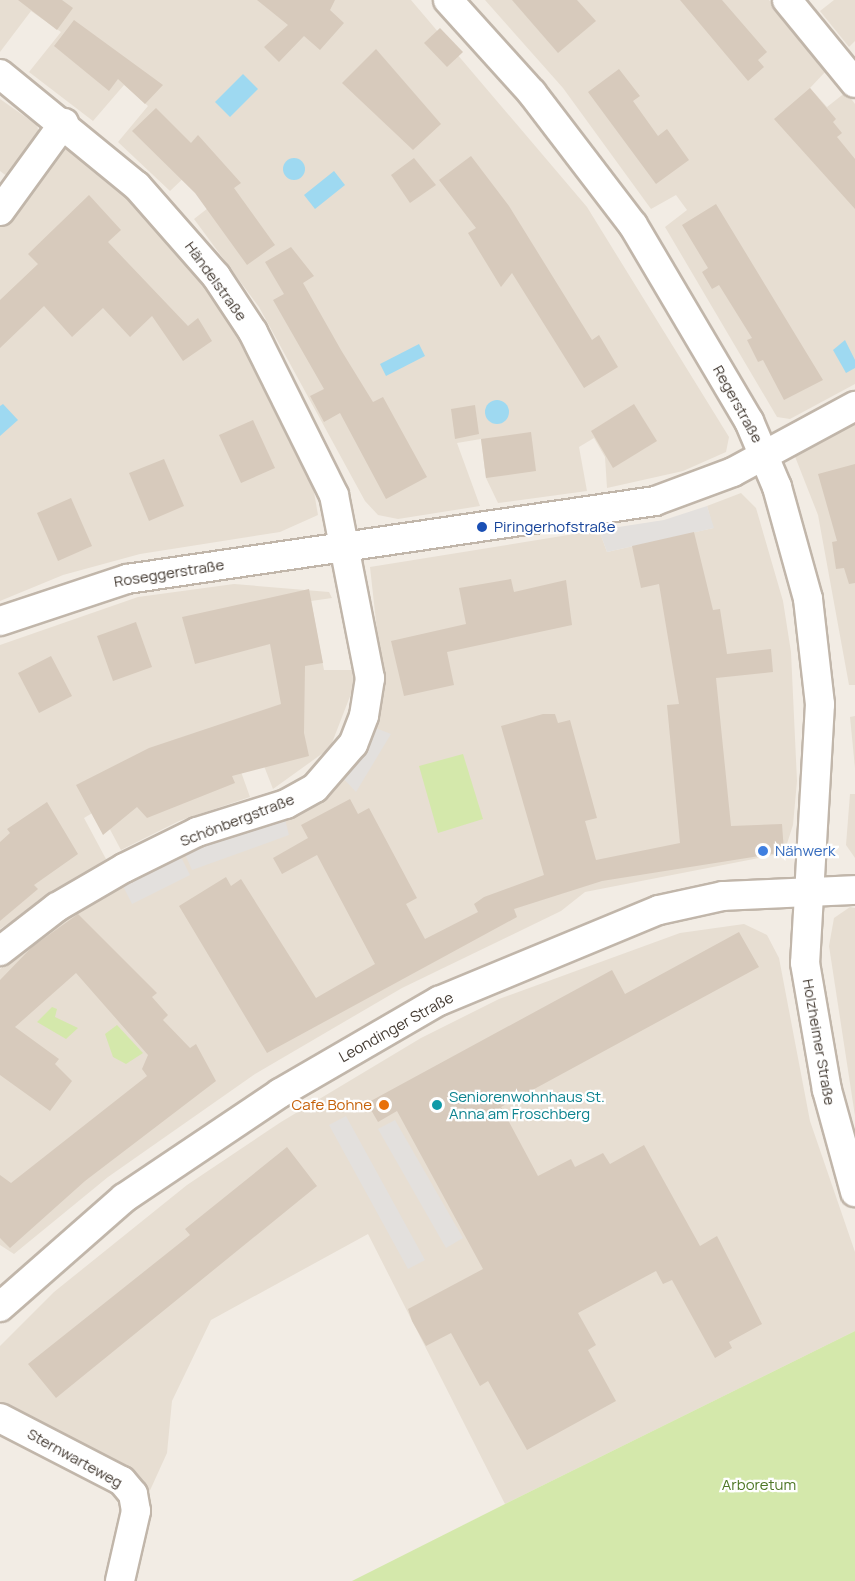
<!DOCTYPE html>
<html>
<head>
<meta charset="utf-8">
<style>
	body { margin:0 }
	#map { position:relative; width:855px; height:1581px; overflow:hidden; background:#f2ece4; font-family:Manrope,sans-serif }
	div>[style] { position:absolute }
	[style*='--x'] { left:calc(var(--x)*1px); top:calc(var(--y)*1px); width:calc(var(--w)*1px); rotate:calc(var(--a)*1deg) }
	.residential>* { inset:0; background:#e7ded2 }
	.green>* { inset:0; background:#d4e8ab }
	.parking>* { inset:0; background:#e3e0dd }
	.water>* { inset:0; background:#9ed9f1 }
	.round { border-radius:50% }
	.building>* { inset:0; background:#d7cabc }
	.roads { filter:drop-shadow(2px 0 #c1b6aa) drop-shadow(-2px 0 #c1b6aa) drop-shadow(0 2px #c1b6aa) drop-shadow(0 -2px #c1b6aa) }
	.minor>* { height:28px; margin:-14px; padding:0 14px; transform-origin:14px; border-radius:14px; background:#fff }
	.dots>* { width:16px; height:16px; translate:-50% -50%; box-sizing:border-box; border:3px solid #fff; border-radius:50% }
	span { translate:-50% -50%; white-space:nowrap; text-align:center; line-height:1.15; -webkit-text-stroke:4.5px #fff; paint-order:stroke }
	.street-label { font-size:15px; color:#453c34 }
	.transit-label { font-size:15px; color:#164399 }
	.left { translate:0 -50%; text-align:left }
	.shop-label { font-size:15px; color:#366cbe }
	.culture-label { font-size:15px; color:#0d838f }
	.food-label { font-size:15px; color:#c56008 }
	.right { translate:-100% -50%; text-align:right }
	.park-label { font-size:15px; color:#4e7726 }
</style>
</head>
<body>
<div id="map">
	<div class="residential">
		<i style="clip-path:polygon(0 0,411px 0,587px 207px,729px 437px,726px 452px,683px 471px,607px 488px,605px 457px,594px 438px,579px 447px,587px 491px,498px 503px,486px 478px,481px 439px,457px 443px,480px 506px,398px 519px,378px 515px,365px 501px,259px 307px,194px 219px,217px 201px,191px 171px,170px 191px,118px 142px,148px 106px,124px 85px,93px 121px,29px 72px,61px 32px,31px 11px,0 52px)"></i>
		<i style="clip-path:polygon(485px 0,769px 0,826px 71px,810px 88px,827px 107px,846px 92px,855px 104px,855px 384px,790px 419px,777px 417px,665px 227px,687px 210px,676px 195px,651px 209px,563px 88px)"></i>
		<i style="clip-path:polygon(834px 0,855px 0,855px 41px,849px 47px,820px 11px)"></i>
		<i style="clip-path:polygon(0 99px,37px 125px,39px 133px,12px 180px,0 171px)"></i>
		<i style="clip-path:polygon(67px 148px,82px 153px,126px 192px,185px 259px,237px 332px,310px 469px,318px 515px,280px 532px,140px 554px,63px 575px,0 601px,0 225px,55px 153px)"></i>
		<i style="clip-path:polygon(855px 419px,855px 685px,849px 685px,818px 515px,794px 454px)"></i>
		<i style="clip-path:polygon(741px 493px,756px 508px,783px 601px,791px 652px,797px 781px,793px 825px,784px 853px,585px 892px,561px 911px,402px 988px,255px 1074px,108px 1177px,14px 1254px,0 1245px,0 969px,72px 911px,195px 847px,294px 813px,382px 676px,370px 567px,599px 530px,607px 552px,713px 528px,707px 506px)"></i>
		<i style="clip-path:polygon(234px 584px,329px 592px,332px 598px,311px 601px,324px 670px,352px 670px,354px 686px,330px 748px,273px 789px,257px 748px,235px 755px,250px 797px,179px 821px,121px 850px,99px 809px,84px 818px,106px 859px,0 929px,0 645px,138px 597px)"></i>
		<i style="clip-path:polygon(855px 716px,855px 768px,850px 717px)"></i>
		<i style="clip-path:polygon(850px 794px,855px 794px,855px 858px,846px 845px)"></i>
		<i style="clip-path:polygon(850px 907px,855px 908px,855px 1116px,829px 946px,834px 918px)"></i>
		<i style="clip-path:polygon(744px 924px,767px 935px,779px 958px,810px 1121px,855px 1252px,855px 1331px,505px 1504px,368px 1234px,211px 1320px,172px 1401px,167px 1453px,142px 1508px,91px 1451px,0 1403px,0 1346px,54px 1292px,187px 1185px,281px 1122px,421px 1038px,499px 999px,680px 933px)"></i>
	</div>
	<div class="green">
		<i style="clip-path:polygon(463px 754px,483px 819px,438px 833px,419px 766px)"></i>
		<i style="clip-path:polygon(52px 1007px,57px 1009px,55px 1017px,78px 1028px,66px 1039px,37px 1022px)"></i>
		<i style="clip-path:polygon(117px 1025px,143px 1053px,126px 1064px,113px 1057px,105px 1034px)"></i>
		<i style="clip-path:polygon(855px 1331px,855px 1581px,352px 1581px,505px 1504px)"></i>
	</div>
	<div class="parking">
		<i style="clip-path:polygon(707px 506px,714px 528px,607px 552px,599px 530px,664px 520px)"></i>
		<i style="clip-path:polygon(373px 727px,391px 734px,356px 792px,342px 777px)"></i>
		<i style="clip-path:polygon(284px 815px,289px 835px,192px 870px,184px 852px)"></i>
		<i style="clip-path:polygon(180px 855px,190px 875px,132px 904px,122px 884px)"></i>
		<i style="clip-path:polygon(346px 1116px,425px 1260px,408px 1269px,329px 1125px)"></i>
		<i style="clip-path:polygon(395px 1120px,463px 1238px,446px 1248px,378px 1129px)"></i>
	</div>
	<div class="water">
		<i style="clip-path:polygon(243px 74px,258px 89px,230px 117px,215px 102px)"></i>
		<i class="round" style="left:283px;top:158px;width:22px;height:22px"></i>
		<i style="clip-path:polygon(334px 171px,345px 185px,315px 209px,304px 195px)"></i>
		<i style="clip-path:polygon(845px 340px,855px 360px,855px 368px,846px 373px,833px 350px)"></i>
		<i style="clip-path:polygon(419px 344px,425px 356px,386px 376px,380px 364px)"></i>
		<i class="round" style="left:485px;top:400px;width:24px;height:24px"></i>
		<i style="clip-path:polygon(3px 404px,18px 420px,0 436px,0 406px)"></i>
	</div>
	<div class="building">
		<i style="clip-path:polygon(18px 0,62px 0,73px 8px,57px 30px)"></i>
		<i style="clip-path:polygon(257px 0,335px 0,330px 10px,344px 23px,320px 50px,304px 36px,279px 62px,264px 47px,288px 25px)"></i>
		<i style="clip-path:polygon(512px 0,577px 0,596px 21px,558px 53px)"></i>
		<i style="clip-path:polygon(680px 0,722px 0,767px 52px,758px 60px,764px 67px,748px 81px)"></i>
		<i style="clip-path:polygon(74px 20px,163px 85px,145px 104px,118px 79px,109px 91px,54px 46px)"></i>
		<i style="clip-path:polygon(440px 28px,463px 52px,447px 67px,424px 43px)"></i>
		<i style="clip-path:polygon(376px 49px,441px 124px,413px 150px,342px 83px)"></i>
		<i style="clip-path:polygon(619px 69px,640px 96px,633px 101px,658px 136px,667px 129px,689px 160px,656px 184px,588px 92px)"></i>
		<i style="clip-path:polygon(810px 88px,836px 119px,833px 122px,842px 133px,837px 137px,855px 159px,855px 209px,774px 119px)"></i>
		<i style="clip-path:polygon(156px 108px,191px 143px,198px 135px,241px 183px,234px 188px,275px 245px,247px 265px,195px 193px,132px 131px)"></i>
		<i style="clip-path:polygon(471px 156px,509px 206px,592px 340px,599px 335px,618px 367px,584px 388px,512px 273px,501px 287px,468px 233px,476px 228px,439px 180px)"></i>
		<i style="clip-path:polygon(414px 158px,436px 185px,410px 203px,391px 175px)"></i>
		<i style="clip-path:polygon(89px 195px,121px 230px,108px 242px,188px 326px,198px 318px,212px 341px,183px 361px,152px 316px,130px 337px,103px 308px,72px 337px,44px 306px,0 348px,0 300px,38px 264px,28px 254px)"></i>
		<i style="clip-path:polygon(716px 204px,823px 380px,784px 400px,763px 360px,758px 362px,747px 340px,752px 338px,719px 285px,712px 289px,702px 272px,708px 268px,682px 225px)"></i>
		<i style="clip-path:polygon(291px 247px,314px 276px,303px 283px,341px 350px,373px 402px,383px 397px,427px 477px,386px 499px,340px 413px,324px 422px,310px 396px,324px 389px,273px 300px,284px 294px,265px 262px)"></i>
		<i style="clip-path:polygon(634px 404px,657px 441px,613px 468px,591px 431px)"></i>
		<i style="clip-path:polygon(475px 405px,479px 434px,455px 439px,451px 409px)"></i>
		<i style="clip-path:polygon(253px 420px,275px 468px,241px 483px,219px 435px)"></i>
		<i style="clip-path:polygon(531px 432px,536px 471px,486px 478px,481px 439px)"></i>
		<i style="clip-path:polygon(164px 459px,184px 506px,149px 521px,129px 473px)"></i>
		<i style="clip-path:polygon(855px 464px,855px 583px,849px 584px,844px 568px,836px 569px,832px 542px,837px 541px,818px 474px)"></i>
		<i style="clip-path:polygon(71px 498px,92px 546px,58px 561px,37px 513px)"></i>
		<i style="clip-path:polygon(694px 532px,713px 610px,720px 609px,727px 654px,771px 649px,773px 672px,716px 678px,731px 826px,782px 824px,784px 852px,602px 881px,514px 909px,517px 917px,267px 1053px,179px 906px,226px 877px,231px 886px,241px 879px,316px 998px,375px 964px,317px 855px,282px 874px,273px 858px,308px 838px,301px 825px,350px 799px,358px 814px,369px 808px,417px 898px,406px 904px,425px 939px,478px 912px,474px 904px,484px 897px,544px 875px,501px 726px,543px 714px,555px 714px,558px 723px,570px 720px,597px 818px,585px 821px,596px 860px,680px 843px,667px 705px,679px 704px,659px 584px,641px 588px,632px 546px)"></i>
		<i style="clip-path:polygon(511px 579px,514px 592px,566px 580px,572px 625px,447px 652px,454px 685px,404px 696px,391px 641px,466px 624px,459px 588px)"></i>
		<i style="clip-path:polygon(309px 589px,323px 663px,305px 666px,304px 733px,309px 756px,232px 776px,235px 783px,147px 818px,137px 807px,103px 835px,76px 785px,149px 748px,281px 704px,270px 644px,195px 664px,182px 617px)"></i>
		<i style="clip-path:polygon(136px 622px,152px 667px,113px 681px,97px 636px)"></i>
		<i style="clip-path:polygon(51px 656px,72px 696px,39px 713px,18px 673px)"></i>
		<i style="clip-path:polygon(47px 802px,78px 854px,34px 885px,38px 889px,0 921px,0 842px,10px 833px,7px 829px)"></i>
		<i style="clip-path:polygon(78px 914px,157px 993px,152px 997px,168px 1015px,163px 1020px,190px 1048px,196px 1044px,216px 1081px,85px 1181px,10px 1248px,0 1238px,0 1175px,11px 1183px,147px 1076px,142px 1069px,148px 1055px,76px 973px,15px 1027px,59px 1059px,55px 1064px,72px 1081px,50px 1111px,0 1075px,0 980px,32px 947px)"></i>
		<i style="clip-path:polygon(739px 932px,759px 967px,501px 1107px,538px 1176px,571px 1159px,575px 1167px,603px 1153px,610px 1164px,644px 1145px,700px 1246px,717px 1236px,762px 1324px,729px 1342px,732px 1348px,715px 1358px,672px 1280px,663px 1284px,656px 1271px,578px 1313px,596px 1345px,588px 1350px,616px 1401px,527px 1450px,488px 1381px,480px 1386px,451px 1333px,426px 1346px,412px 1321px,408px 1309px,483px 1269px,397px 1111px,378px 1122px,367px 1103px,612px 970px,625px 994px)"></i>
		<i style="clip-path:polygon(287px 1147px,317px 1186px,56px 1398px,28px 1364px,190px 1235px,185px 1229px)"></i>
	</div>
	<div class="roads">
		<div class="minor">
			<i style="--x:448;--y:0;--w:125;--a:47.9"></i>
			<i style="--x:532;--y:93;--w:166;--a:52.6"></i>
			<i style="--x:633;--y:225;--w:228;--a:59.4"></i>
			<i style="--x:749;--y:421;--w:72;--a:67"></i>
			<i style="--x:777;--y:487;--w:116;--a:74.5"></i>
			<i style="--x:808;--y:599;--w:106;--a:83.5"></i>
			<i style="--x:820;--y:704;--w:259;--a:93.3"></i>
			<i style="--x:805;--y:963;--w:129;--a:80.2"></i>
			<i style="--x:827;--y:1090;--w:106;--a:74.6"></i>
			<i style="--x:787;--y:0;--w:107;--a:50.7"></i>
			<i style="--x:0;--y:74;--w:177;--a:39.3"></i>
			<i style="--x:137;--y:186;--w:120;--a:48.7"></i>
			<i style="--x:216;--y:276;--w:67;--a:56.5"></i>
			<i style="--x:253;--y:332;--w:182;--a:63.6"></i>
			<i style="--x:334;--y:495;--w:187;--a:78.9"></i>
			<i style="--x:370;--y:678;--w:38;--a:99"></i>
			<i style="--x:364;--y:716;--w:30;--a:111"></i>
			<i style="--x:353;--y:744;--w:58;--a:130.8"></i>
			<i style="--x:315;--y:788;--w:33;--a:151"></i>
			<i style="--x:286;--y:804;--w:93;--a:162.5"></i>
			<i style="--x:197;--y:832;--w:81;--a:153.7"></i>
			<i style="--x:124;--y:868;--w:78;--a:149.8"></i>
			<i style="--x:57;--y:907;--w:72;--a:142.3"></i>
			<i style="--x:0;--y:211;--w:109;--a:-54"></i>
			<i style="--x:0;--y:621;--w:134;--a:-18.3"></i>
			<i style="--x:127;--y:579;--w:534;--a:-8.4"></i>
			<i style="--x:655;--y:501;--w:83;--a:-20.4"></i>
			<i style="--x:733;--y:472;--w:139;--a:-28.4"></i>
			<i style="--x:0;--y:1307;--w:165;--a:-41.3"></i>
			<i style="--x:124;--y:1198;--w:188;--a:-33.9"></i>
			<i style="--x:280;--y:1093;--w:184;--a:-30.1"></i>
			<i style="--x:439;--y:1001;--w:238;--a:-22.5"></i>
			<i style="--x:659;--y:910;--w:66;--a:-12.3"></i>
			<i style="--x:723;--y:896;--w:132;--a:-2.6"></i>
			<i style="--x:0;--y:1418;--w:137;--a:27.3"></i>
			<i style="--x:122;--y:1481;--w:17;--a:50"></i>
			<i style="--x:133;--y:1494;--w:17;--a:80"></i>
			<i style="--x:136;--y:1511;--w:72;--a:102.9"></i>
		</div>
	</div>
	<div class="dots">
		<i style="left:482px;top:527px;background:#1a4fb4"></i>
		<i style="left:763px;top:851px;background:#3f7fe0"></i>
		<i style="left:384px;top:1105px;background:#e8710a"></i>
		<i style="left:437px;top:1105px;background:#0f9aa8"></i>
	</div>
	<div class="street-label">
		<span style="left:216px;top:281px;rotate:54deg">Händelstraße</span>
		<span style="left:738px;top:404px;rotate:61deg">Regerstraße</span>
		<span style="left:169px;top:573px;rotate:-9deg">Roseggerstraße</span>
		<span style="left:237px;top:820px;rotate:-21deg">Schönbergstraße</span>
		<span style="left:396px;top:1027px;rotate:-29deg">Leondinger Straße</span>
		<span style="left:819px;top:1042px;rotate:80deg">Holzheimer Straße</span>
		<span style="left:75px;top:1458px;rotate:29deg">Sternwarteweg</span>
	</div>
	<div class="transit-label">
		<span class="left" style="left:494px;top:527px">Piringerhofstraße</span>
	</div>
	<div class="shop-label">
		<span class="left" style="left:775px;top:851px">Nähwerk</span>
	</div>
	<div class="culture-label">
		<span class="left" style="left:449px;top:1105px">Seniorenwohnhaus St.<br>Anna am Froschberg</span>
	</div>
	<div class="food-label">
		<span class="right" style="left:372px;top:1105px">Cafe Bohne</span>
	</div>
	<div class="park-label">
		<span style="left:759px;top:1485px">Arboretum</span>
	</div>
</div>
</body>
</html>
